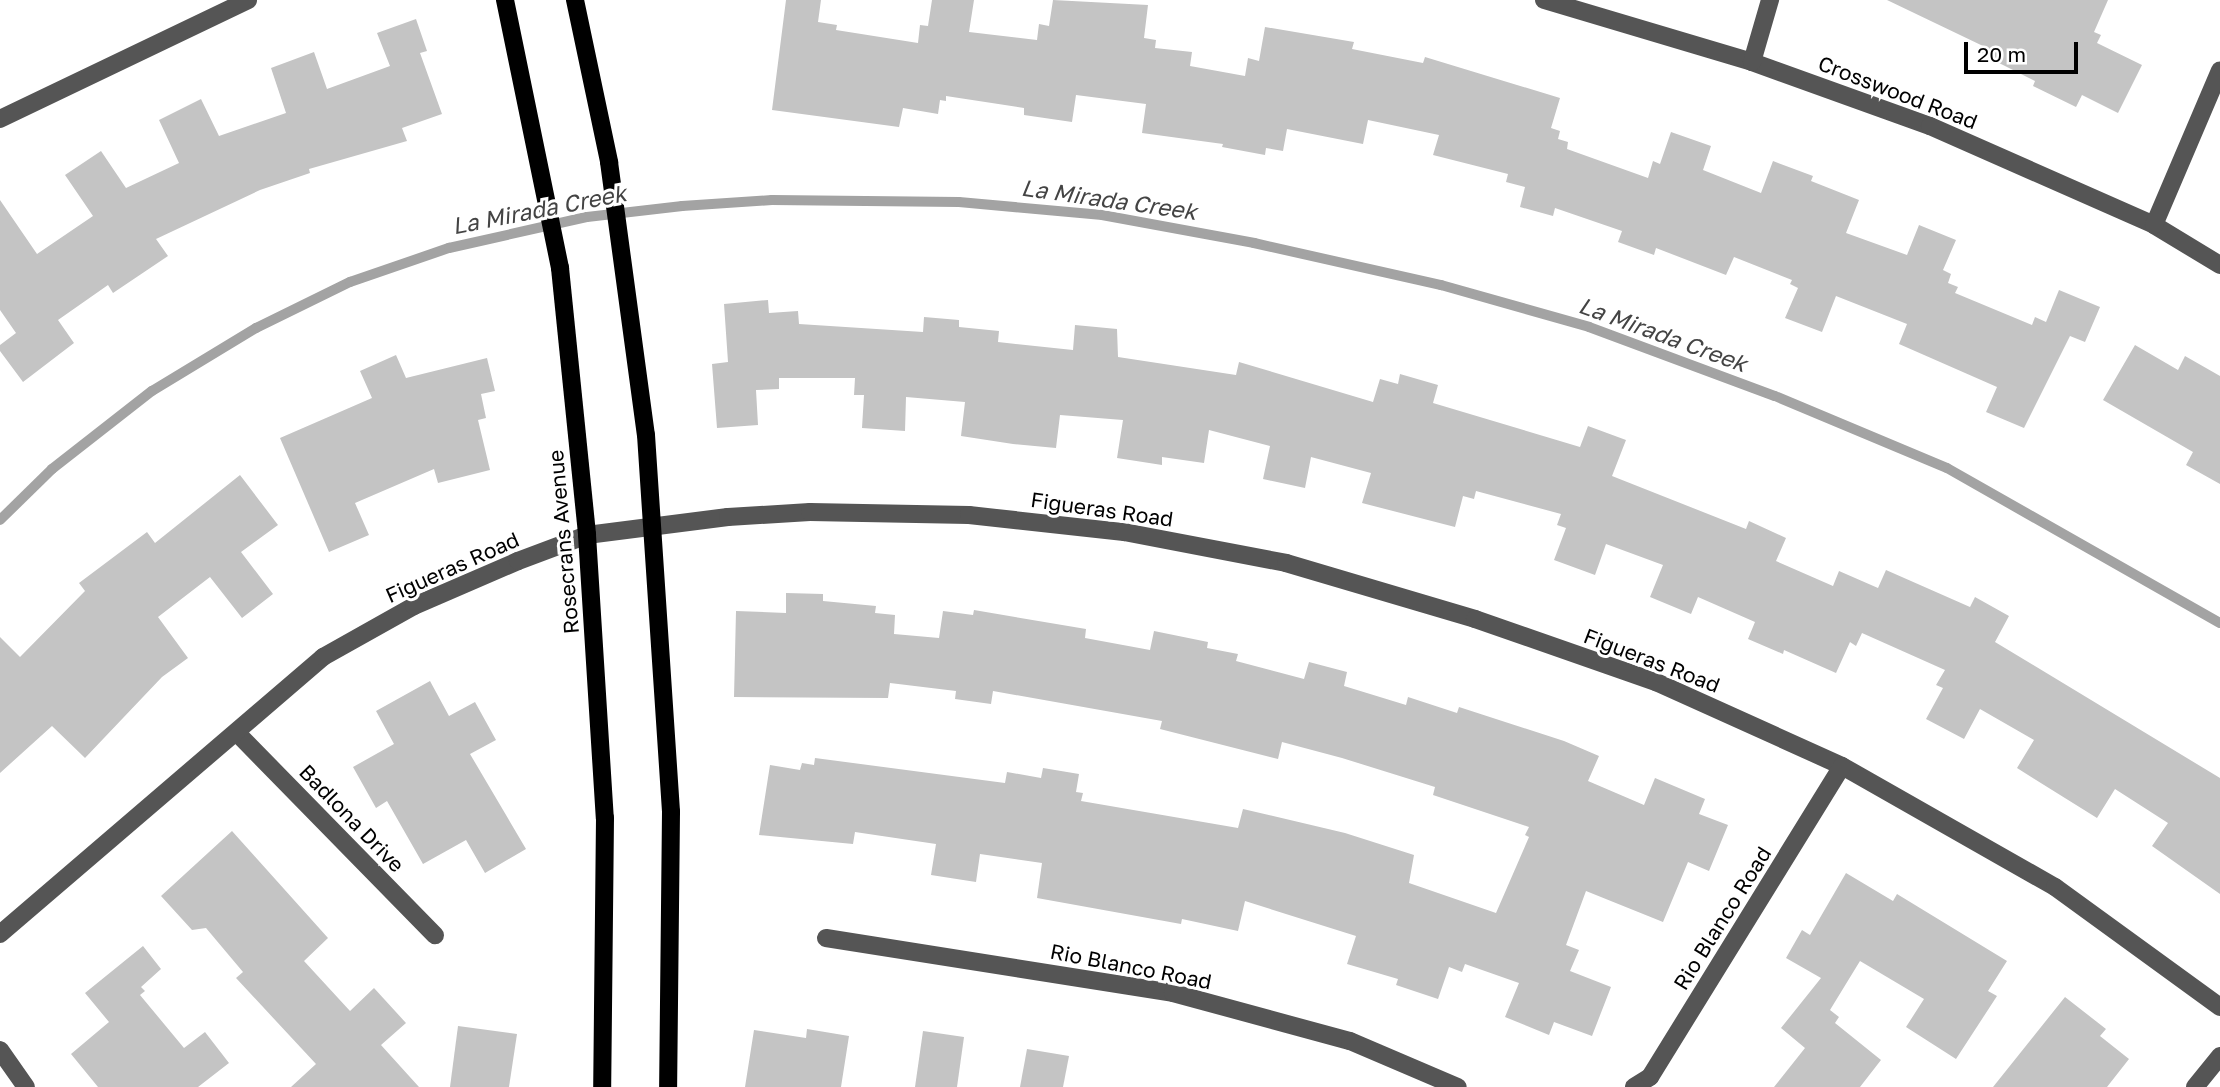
<!DOCTYPE html>
<html>
<head>
<meta charset="utf-8">
<style>
	body { margin:0 }
	#map { position:relative; width:2220px; height:1087px; overflow:hidden; background:#fff; font-family:"Golos Text",sans-serif }
	div>[style] { position:absolute }
	[style*='--x'] { left:calc(var(--x)*1px); top:calc(var(--y)*1px); width:calc(var(--w)*1px); rotate:calc(var(--a)*1deg) }
	.stream>* { height:10px; margin:-5px; padding:0 5px; transform-origin:5px; border-radius:5px; background:#a3a3a3 }
	.building>* { inset:0; background:#c4c4c4 }
	.minor>* { height:18px; margin:-9px; padding:0 9px; transform-origin:9px; border-radius:9px; background:#555 }
	.major>* { height:18px; margin:-9px; padding:0 9px; transform-origin:9px; border-radius:9px; background:#000 }
	span { translate:-50% -50%; white-space:nowrap; text-align:center; line-height:1.15; -webkit-text-stroke:6px #fff; paint-order:stroke }
	.street-label { font-size:21px; color:#000 }
	.water-label { font-size:23px; color:#444; font-style:italic }
	.scale { position:absolute; left:1964px; top:42px; width:114px; height:32px; box-sizing:border-box; border:4px solid #000; border-top:0; padding-left:9px; font-size:21px; line-height:24px; white-space:nowrap; color:#000; -webkit-text-stroke:5px #fff; paint-order:stroke }
</style>
</head>
<body>
<div id="map">
	<div class="stream">
		<i style="--x:0;--y:520;--w:73;--a:-44.4"></i>
		<i style="--x:52;--y:469;--w:127;--a:-38"></i>
		<i style="--x:152;--y:391;--w:122;--a:-31.2"></i>
		<i style="--x:256;--y:328;--w:105;--a:-26.1"></i>
		<i style="--x:350;--y:282;--w:105;--a:-19"></i>
		<i style="--x:449;--y:248;--w:141;--a:-12.7"></i>
		<i style="--x:587;--y:217;--w:96;--a:-6.6"></i>
		<i style="--x:682;--y:206;--w:90;--a:-3.8"></i>
		<i style="--x:772;--y:200;--w:187;--a:0.6"></i>
		<i style="--x:959;--y:202;--w:144;--a:5.2"></i>
		<i style="--x:1102;--y:215;--w:155;--a:10.4"></i>
		<i style="--x:1254;--y:243;--w:192;--a:12.7"></i>
		<i style="--x:1441;--y:285;--w:154;--a:15.8"></i>
		<i style="--x:1589;--y:327;--w:198;--a:20.4"></i>
		<i style="--x:1775;--y:396;--w:186;--a:22.7"></i>
		<i style="--x:1947;--y:468;--w:314;--a:29.6"></i>
	</div>
	<div class="building">
		<i style="clip-path:polygon(786px 0,821px 0,818px 22px,837px 25px,836px 30px,918px 43px,920px 25px,928px 26px,932px 0,974px 0,969px 32px,1037px 40px,1039px 24px,1049px 26px,1053px 0,1148px 5px,1144px 38px,1156px 40px,1155px 48px,1192px 52px,1190px 66px,1245px 76px,1248px 58px,1259px 61px,1265px 27px,1354px 42px,1352px 49px,1423px 63px,1425px 57px,1560px 98px,1551px 128px,1560px 131px,1558px 139px,1568px 142px,1567px 149px,1648px 178px,1653px 161px,1660px 164px,1671px 132px,1711px 146px,1703px 170px,1761px 193px,1773px 161px,1813px 176px,1811px 181px,1859px 200px,1846px 233px,1907px 255px,1919px 225px,1956px 240px,1943px 270px,1951px 274px,1948px 283px,1958px 287px,1955px 293px,2032px 325px,2035px 317px,2046px 322px,2059px 290px,2100px 307px,2085px 342px,2070px 336px,2024px 428px,1986px 412px,1997px 387px,1899px 344px,1907px 324px,1836px 296px,1822px 332px,1785px 318px,1798px 288px,1790px 284px,1792px 280px,1734px 257px,1726px 275px,1656px 248px,1654px 255px,1618px 242px,1622px 231px,1555px 208px,1553px 216px,1520px 207px,1525px 187px,1506px 182px,1508px 174px,1433px 155px,1439px 135px,1368px 120px,1363px 144px,1287px 129px,1283px 151px,1266px 148px,1265px 155px,1222px 147px,1223px 144px,1142px 133px,1146px 104px,1076px 95px,1072px 122px,1024px 115px,1024px 108px,946px 96px,946px 101px,940px 100px,938px 114px,903px 108px,899px 127px,772px 110px)"></i>
		<i style="clip-path:polygon(1887px 0,2108px 0,2094px 32px,2101px 35px,2097px 43px,2142px 65px,2118px 113px,2082px 95px,2076px 107px,2033px 86px,2035px 81px,1979px 53px,1983px 46px)"></i>
		<i style="clip-path:polygon(416px 19px,427px 51px,420px 53px,442px 114px,402px 128px,407px 141px,309px 169px,310px 173px,260px 190px,156px 239px,168px 256px,113px 293px,108px 285px,58px 320px,74px 343px,23px 382px,0 351px,0 345px,16px 333px,0 310px,0 200px,37px 254px,93px 216px,65px 175px,101px 151px,126px 188px,179px 163px,159px 120px,201px 99px,219px 136px,286px 113px,271px 68px,314px 52px,327px 89px,390px 66px,377px 33px)"></i>
		<i style="clip-path:polygon(768px 300px,769px 313px,798px 311px,799px 324px,923px 332px,924px 317px,959px 320px,959px 327px,999px 331px,998px 342px,1073px 350px,1075px 325px,1117px 329px,1118px 357px,1236px 375px,1239px 362px,1373px 402px,1380px 379px,1398px 384px,1400px 374px,1438px 385px,1433px 403px,1580px 447px,1588px 426px,1626px 440px,1612px 476px,1746px 529px,1749px 521px,1786px 538px,1776px 561px,1833px 586px,1839px 571px,1878px 588px,1886px 570px,1970px 607px,1975px 597px,2009px 616px,1995px 642px,2220px 778px,2220px 894px,2152px 846px,2168px 823px,2115px 789px,2097px 818px,2017px 768px,2034px 740px,1980px 709px,1964px 739px,1926px 719px,1943px 688px,1936px 685px,1945px 670px,1862px 633px,1856px 646px,1850px 642px,1836px 673px,1784px 650px,1783px 654px,1748px 639px,1755px 622px,1698px 597px,1691px 614px,1650px 597px,1663px 565px,1606px 544px,1595px 575px,1554px 560px,1566px 528px,1557px 525px,1561px 514px,1476px 491px,1474px 499px,1463px 496px,1455px 527px,1362px 503px,1371px 473px,1311px 457px,1305px 488px,1263px 479px,1270px 446px,1209px 430px,1204px 463px,1162px 457px,1162px 465px,1117px 458px,1123px 420px,1060px 415px,1056px 448px,1013px 444px,961px 436px,965px 402px,906px 397px,905px 431px,862px 428px,864px 395px,854px 395px,855px 378px,779px 378px,779px 389px,756px 390px,758px 425px,717px 428px,712px 364px,728px 362px,724px 304px)"></i>
		<i style="clip-path:polygon(2135px 345px,2178px 370px,2185px 356px,2220px 376px,2220px 484px,2186px 465px,2193px 452px,2103px 400px)"></i>
		<i style="clip-path:polygon(396px 355px,406px 378px,487px 358px,495px 391px,481px 394px,486px 418px,478px 420px,490px 470px,438px 483px,434px 469px,355px 503px,369px 535px,329px 552px,280px 438px,372px 398px,360px 371px)"></i>
		<i style="clip-path:polygon(240px 475px,278px 525px,241px 552px,273px 594px,242px 618px,210px 577px,158px 617px,188px 658px,162px 677px,85px 758px,52px 726px,0 773px,0 637px,20px 657px,85px 591px,79px 583px,147px 532px,155px 543px)"></i>
		<i style="clip-path:polygon(786px 593px,823px 594px,823px 601px,876px 606px,875px 613px,895px 615px,894px 634px,939px 638px,943px 611px,973px 615px,974px 610px,1086px 629px,1085px 638px,1150px 650px,1154px 631px,1208px 642px,1207px 648px,1238px 654px,1236px 661px,1304px 679px,1309px 662px,1347px 672px,1344px 686px,1406px 705px,1408px 697px,1457px 713px,1459px 707px,1564px 741px,1599px 756px,1588px 781px,1644px 805px,1655px 778px,1705px 799px,1699px 814px,1728px 825px,1709px 871px,1688px 862px,1663px 922px,1586px 891px,1566px 945px,1579px 950px,1570px 971px,1611px 987px,1592px 1036px,1554px 1022px,1549px 1035px,1505px 1017px,1519px 983px,1465px 964px,1462px 972px,1449px 967px,1438px 999px,1396px 985px,1398px 979px,1347px 964px,1356px 936px,1245px 901px,1238px 931px,1182px 919px,1181px 924px,1037px 898px,1042px 863px,980px 854px,976px 882px,931px 875px,936px 844px,855px 832px,853px 844px,759px 835px,770px 765px,800px 770px,802px 763px,814px 765px,815px 758px,1005px 783px,1007px 772px,1041px 778px,1043px 768px,1079px 774px,1076px 792px,1083px 793px,1081px 801px,1238px 828px,1243px 809px,1345px 833px,1414px 855px,1409px 883px,1496px 913px,1529px 837px,1525px 835px,1529px 827px,1433px 795px,1435px 787px,1342px 758px,1282px 742px,1278px 759px,1160px 729px,1162px 721px,993px 691px,991px 704px,955px 699px,956px 691px,890px 683px,888px 698px,734px 697px,736px 611px,786px 613px)"></i>
		<i style="clip-path:polygon(430px 681px,449px 716px,475px 702px,496px 740px,470px 754px,526px 849px,485px 873px,466px 840px,423px 864px,387px 801px,376px 808px,353px 767px,394px 744px,376px 711px)"></i>
		<i style="clip-path:polygon(232px 831px,328px 938px,304px 961px,350px 1011px,374px 988px,406px 1023px,381px 1045px,419px 1087px,291px 1087px,316px 1064px,236px 978px,243px 972px,206px 928px,192px 930px,161px 896px)"></i>
		<i style="clip-path:polygon(1846px 873px,1893px 901px,1897px 894px,2007px 961px,1988px 991px,1997px 996px,1956px 1059px,1906px 1027px,1924px 999px,1860px 961px,1830px 1010px,1839px 1017px,1835px 1023px,1881px 1060px,1860px 1087px,1774px 1087px,1805px 1048px,1781px 1028px,1821px 978px,1786px 958px,1802px 930px,1810px 935px)"></i>
		<i style="clip-path:polygon(143px 946px,161px 969px,141px 987px,145px 991px,140px 995px,184px 1048px,205px 1032px,229px 1063px,198px 1087px,98px 1087px,71px 1054px,109px 1022px,85px 993px)"></i>
		<i style="clip-path:polygon(2065px 997px,2106px 1029px,2100px 1036px,2129px 1059px,2107px 1087px,1993px 1087px)"></i>
		<i style="clip-path:polygon(458px 1026px,517px 1034px,509px 1087px,450px 1087px)"></i>
		<i style="clip-path:polygon(807px 1029px,849px 1036px,841px 1087px,745px 1087px,754px 1030px,806px 1038px)"></i>
		<i style="clip-path:polygon(923px 1031px,964px 1037px,957px 1087px,915px 1087px)"></i>
		<i style="clip-path:polygon(1027px 1049px,1069px 1056px,1063px 1087px,1020px 1087px)"></i>
	</div>
	<div class="minor">
		<i style="--x:1544;--y:0;--w:217;--a:16.6"></i>
		<i style="--x:1752;--y:62;--w:189;--a:19.8"></i>
		<i style="--x:1930;--y:126;--w:245;--a:23.8"></i>
		<i style="--x:2154;--y:225;--w:77;--a:31.2"></i>
		<i style="--x:1752;--y:62;--w:65;--a:-73.8"></i>
		<i style="--x:0;--y:119;--w:275;--a:-25.6"></i>
		<i style="--x:2154;--y:225;--w:168;--a:-66.9"></i>
		<i style="--x:237;--y:733;--w:283;--a:45.6"></i>
		<i style="--x:0;--y:934;--w:426;--a:-40.6"></i>
		<i style="--x:323;--y:657;--w:104;--a:-29.3"></i>
		<i style="--x:414;--y:606;--w:113;--a:-23.4"></i>
		<i style="--x:518;--y:561;--w:74;--a:-20.6"></i>
		<i style="--x:587;--y:535;--w:142;--a:-7.3"></i>
		<i style="--x:728;--y:517;--w:82;--a:-3.5"></i>
		<i style="--x:810;--y:512;--w:159;--a:1.1"></i>
		<i style="--x:969;--y:515;--w:156;--a:6.3"></i>
		<i style="--x:1124;--y:532;--w:165;--a:10.8"></i>
		<i style="--x:1286;--y:563;--w:197;--a:16.5"></i>
		<i style="--x:1475;--y:619;--w:192;--a:19.2"></i>
		<i style="--x:1656;--y:682;--w:204;--a:24.3"></i>
		<i style="--x:1842;--y:766;--w:245;--a:29.6"></i>
		<i style="--x:2055;--y:887;--w:204;--a:36"></i>
		<i style="--x:826;--y:938;--w:351;--a:9"></i>
		<i style="--x:1173;--y:993;--w:183;--a:15.2"></i>
		<i style="--x:1350;--y:1041;--w:117;--a:23.1"></i>
		<i style="--x:0;--y:1050;--w:45;--a:54.9"></i>
		<i style="--x:1634;--y:1087;--w:19;--a:-32"></i>
		<i style="--x:1650;--y:1077;--w:365;--a:-58.3"></i>
		<i style="--x:2195;--y:1087;--w:40;--a:-51"></i>
	</div>
	<div class="major">
		<i style="--x:505;--y:0;--w:274;--a:78.4"></i>
		<i style="--x:560;--y:268;--w:268;--a:84.2"></i>
		<i style="--x:587;--y:535;--w:284;--a:86.4"></i>
		<i style="--x:605;--y:818;--w:269;--a:90.6"></i>
		<i style="--x:575;--y:0;--w:166;--a:78.1"></i>
		<i style="--x:609;--y:162;--w:275;--a:82.3"></i>
		<i style="--x:646;--y:435;--w:378;--a:86.2"></i>
		<i style="--x:671;--y:812;--w:275;--a:90.6"></i>
	</div>
	<div class="street-label">
		<span style="left:1898px;top:92px;rotate:21deg">Crosswood Road</span>
		<span style="left:1102px;top:509px;rotate:8deg">Figueras Road</span>
		<span style="left:563px;top:542px;rotate:-95deg">Rosecrans Avenue</span>
		<span style="left:452px;top:567px;rotate:-24deg">Figueras Road</span>
		<span style="left:1652px;top:660px;rotate:21deg">Figueras Road</span>
		<span style="left:352px;top:818px;rotate:46deg">Badlona Drive</span>
		<span style="left:1722px;top:918px;rotate:-58deg">Rio Blanco Road</span>
		<span style="left:1131px;top:966px;rotate:11deg">Rio Blanco Road</span>
	</div>
	<div class="water-label">
		<span style="left:1109px;top:199px;rotate:8deg">La Mirada Creek</span>
		<span style="left:539px;top:209px;rotate:-11deg">La Mirada Creek</span>
		<span style="left:1663px;top:334px;rotate:20deg">La Mirada Creek</span>
	</div>
	<div class="scale">20 m</div>
</div>
</body>
</html>
